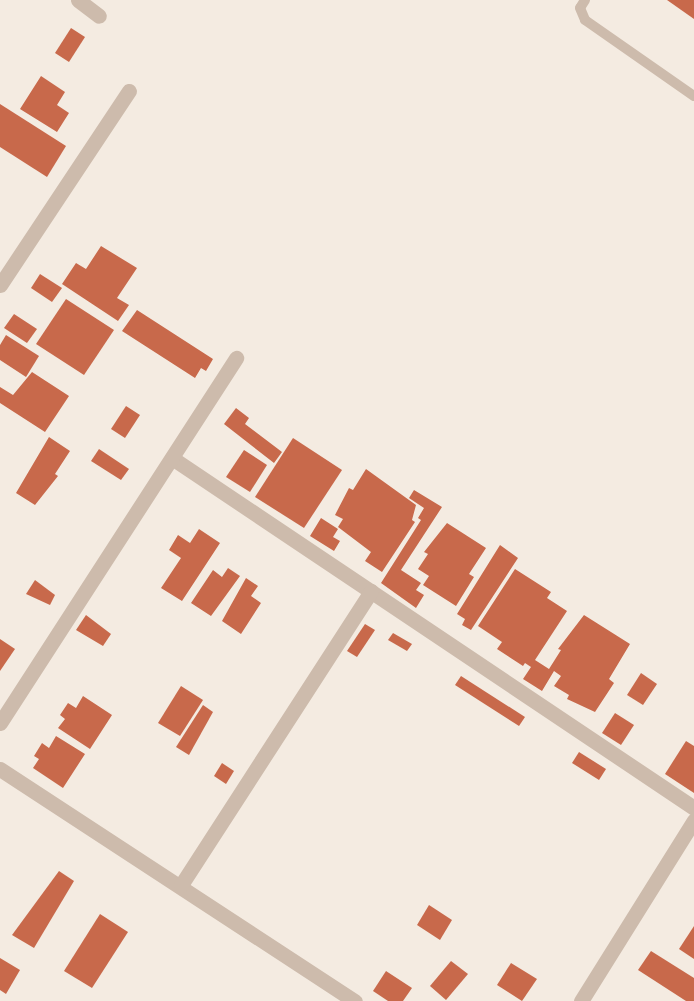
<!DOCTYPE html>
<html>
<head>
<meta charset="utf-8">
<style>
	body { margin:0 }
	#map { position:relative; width:694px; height:1001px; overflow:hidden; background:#f4ebe1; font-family:Arial,sans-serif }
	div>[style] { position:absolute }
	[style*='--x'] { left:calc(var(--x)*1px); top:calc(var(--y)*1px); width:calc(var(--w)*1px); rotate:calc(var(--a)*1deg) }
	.building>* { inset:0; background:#c8694b }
	.lane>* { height:10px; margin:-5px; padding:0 5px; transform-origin:5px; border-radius:5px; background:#cdbbac }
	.street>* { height:15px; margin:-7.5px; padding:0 7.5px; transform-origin:7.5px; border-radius:7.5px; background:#cdbbac }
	span { translate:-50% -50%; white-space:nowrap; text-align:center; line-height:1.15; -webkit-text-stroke:6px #fbf5ee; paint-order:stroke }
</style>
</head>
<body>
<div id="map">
	<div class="building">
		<i style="clip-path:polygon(667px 0,694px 0,694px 19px)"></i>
		<i style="clip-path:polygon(71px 28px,85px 37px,69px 62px,55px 53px)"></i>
		<i style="clip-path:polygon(41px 76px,65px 92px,57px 105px,69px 113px,57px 132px,20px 109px)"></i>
		<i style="clip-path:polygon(0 104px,66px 146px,47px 177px,0 147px)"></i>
		<i style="clip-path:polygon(101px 246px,137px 268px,117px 298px,129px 305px,118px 321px,62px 284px,76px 263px,86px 269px)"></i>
		<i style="clip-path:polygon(40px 274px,62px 288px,52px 302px,31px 288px)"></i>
		<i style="clip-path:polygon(66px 299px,114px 330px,84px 375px,36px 344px)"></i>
		<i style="clip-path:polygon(137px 310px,213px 359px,206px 371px,201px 368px,195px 378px,122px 331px)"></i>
		<i style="clip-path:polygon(14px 314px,37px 329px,27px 343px,4px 328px)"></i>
		<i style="clip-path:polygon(6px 335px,39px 356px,26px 377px,0 360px,0 345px)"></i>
		<i style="clip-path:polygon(32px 372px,69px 396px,45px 432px,0 403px,0 387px,13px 395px)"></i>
		<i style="clip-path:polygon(126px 406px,140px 415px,125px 438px,111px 429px)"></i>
		<i style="clip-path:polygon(236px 408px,249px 418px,245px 424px,282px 452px,274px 463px,224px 424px)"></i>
		<i style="clip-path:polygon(49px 437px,70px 451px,55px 474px,58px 476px,35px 505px,16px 493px)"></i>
		<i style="clip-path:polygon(293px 438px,342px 470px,304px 528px,255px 497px)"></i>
		<i style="clip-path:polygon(99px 449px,129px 469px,121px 480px,91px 461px)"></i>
		<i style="clip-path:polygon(244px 450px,267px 465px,250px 492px,226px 477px)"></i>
		<i style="clip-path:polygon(366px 469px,416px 505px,412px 520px,415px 522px,382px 572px,365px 561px,371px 552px,338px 527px,343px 519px,335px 515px,349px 488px,353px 490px)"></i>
		<i style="clip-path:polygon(414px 490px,442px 507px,401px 570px,421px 583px,416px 590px,424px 595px,416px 608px,381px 583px,421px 520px,418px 518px,424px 508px,409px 498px)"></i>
		<i style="clip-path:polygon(321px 518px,338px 529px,333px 537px,340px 541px,334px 551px,310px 536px)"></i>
		<i style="clip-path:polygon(447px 523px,486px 548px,469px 574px,474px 577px,456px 606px,423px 585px,429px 576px,418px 569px,428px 554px,424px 552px)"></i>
		<i style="clip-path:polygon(199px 529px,220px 543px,182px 601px,161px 588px,181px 558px,169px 550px,178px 535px,190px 543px)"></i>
		<i style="clip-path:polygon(500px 545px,518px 558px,471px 630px,462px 625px,465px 619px,457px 614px)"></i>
		<i style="clip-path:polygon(228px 568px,240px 576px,211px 616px,191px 603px,213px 570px,222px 577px)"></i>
		<i style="clip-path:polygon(515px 569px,551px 592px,547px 598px,567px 611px,535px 660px,549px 669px,561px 650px,558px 649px,584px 615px,630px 644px,609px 679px,614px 683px,595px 712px,567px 699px,569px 695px,554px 686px,561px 676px,554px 671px,542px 691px,523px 679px,531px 667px,525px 663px,523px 666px,497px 649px,502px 642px,478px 626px)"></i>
		<i style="clip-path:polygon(246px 578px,258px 586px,251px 596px,261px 603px,241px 634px,222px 621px)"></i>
		<i style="clip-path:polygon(35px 580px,55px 595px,50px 605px,26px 594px)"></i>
		<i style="clip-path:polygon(86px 615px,111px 634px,103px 646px,76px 630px)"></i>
		<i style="clip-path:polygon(365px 624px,375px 630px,357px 657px,347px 651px)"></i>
		<i style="clip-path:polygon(393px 633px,412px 644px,407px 651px,388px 640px)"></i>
		<i style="clip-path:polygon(0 639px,15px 649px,0 671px)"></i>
		<i style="clip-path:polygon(641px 673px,657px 684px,643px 705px,627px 695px)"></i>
		<i style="clip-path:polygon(461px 676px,525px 717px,519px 726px,455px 685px)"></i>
		<i style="clip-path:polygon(181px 686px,203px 700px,180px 736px,158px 723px)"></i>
		<i style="clip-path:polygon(83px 696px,112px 715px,90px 749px,58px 728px,65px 719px,60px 715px,68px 703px,76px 708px)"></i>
		<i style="clip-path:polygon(203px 705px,213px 712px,189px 755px,176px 747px)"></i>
		<i style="clip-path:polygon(615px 713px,634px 725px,621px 745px,602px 733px)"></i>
		<i style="clip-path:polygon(56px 736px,85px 754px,63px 788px,33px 768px,39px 759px,34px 756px,42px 743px,49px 748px)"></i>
		<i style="clip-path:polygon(686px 741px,694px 746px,694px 793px,665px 774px)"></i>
		<i style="clip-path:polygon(579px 752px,606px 769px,599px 780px,572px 763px)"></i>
		<i style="clip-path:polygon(222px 763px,234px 771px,226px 784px,214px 776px)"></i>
		<i style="clip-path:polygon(59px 871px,74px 881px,34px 948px,12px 935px)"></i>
		<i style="clip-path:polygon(429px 905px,452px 920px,440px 940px,417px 925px)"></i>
		<i style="clip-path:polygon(100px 914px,128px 932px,92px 988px,64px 971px)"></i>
		<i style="clip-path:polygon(694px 926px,694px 959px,679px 949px)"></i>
		<i style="clip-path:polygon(651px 951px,694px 978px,694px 1001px,686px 1001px,638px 970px)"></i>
		<i style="clip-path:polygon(0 958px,20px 970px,6px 994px,0 990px)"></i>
		<i style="clip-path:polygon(451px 961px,468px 974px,446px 1000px,430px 986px)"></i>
		<i style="clip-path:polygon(511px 963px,537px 979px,522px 1001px,497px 985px)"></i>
		<i style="clip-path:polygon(386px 971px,412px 988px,403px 1001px,388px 1001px,373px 991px)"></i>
	</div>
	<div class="lane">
		<i style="--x:585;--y:0;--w:9;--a:122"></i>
		<i style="--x:580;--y:8;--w:13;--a:67"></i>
		<i style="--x:585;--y:20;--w:133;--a:34.9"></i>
	</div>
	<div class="street">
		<i style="--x:78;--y:0;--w:26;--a:37"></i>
		<i style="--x:0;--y:285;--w:233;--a:-56.4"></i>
		<i style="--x:172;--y:458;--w:628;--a:33.84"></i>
		<i style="--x:0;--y:723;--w:435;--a:-57.1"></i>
		<i style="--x:0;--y:769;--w:424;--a:33.2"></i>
		<i style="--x:181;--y:885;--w:350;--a:-57.1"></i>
		<i style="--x:581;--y:1001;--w:213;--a:-58"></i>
	</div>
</div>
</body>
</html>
